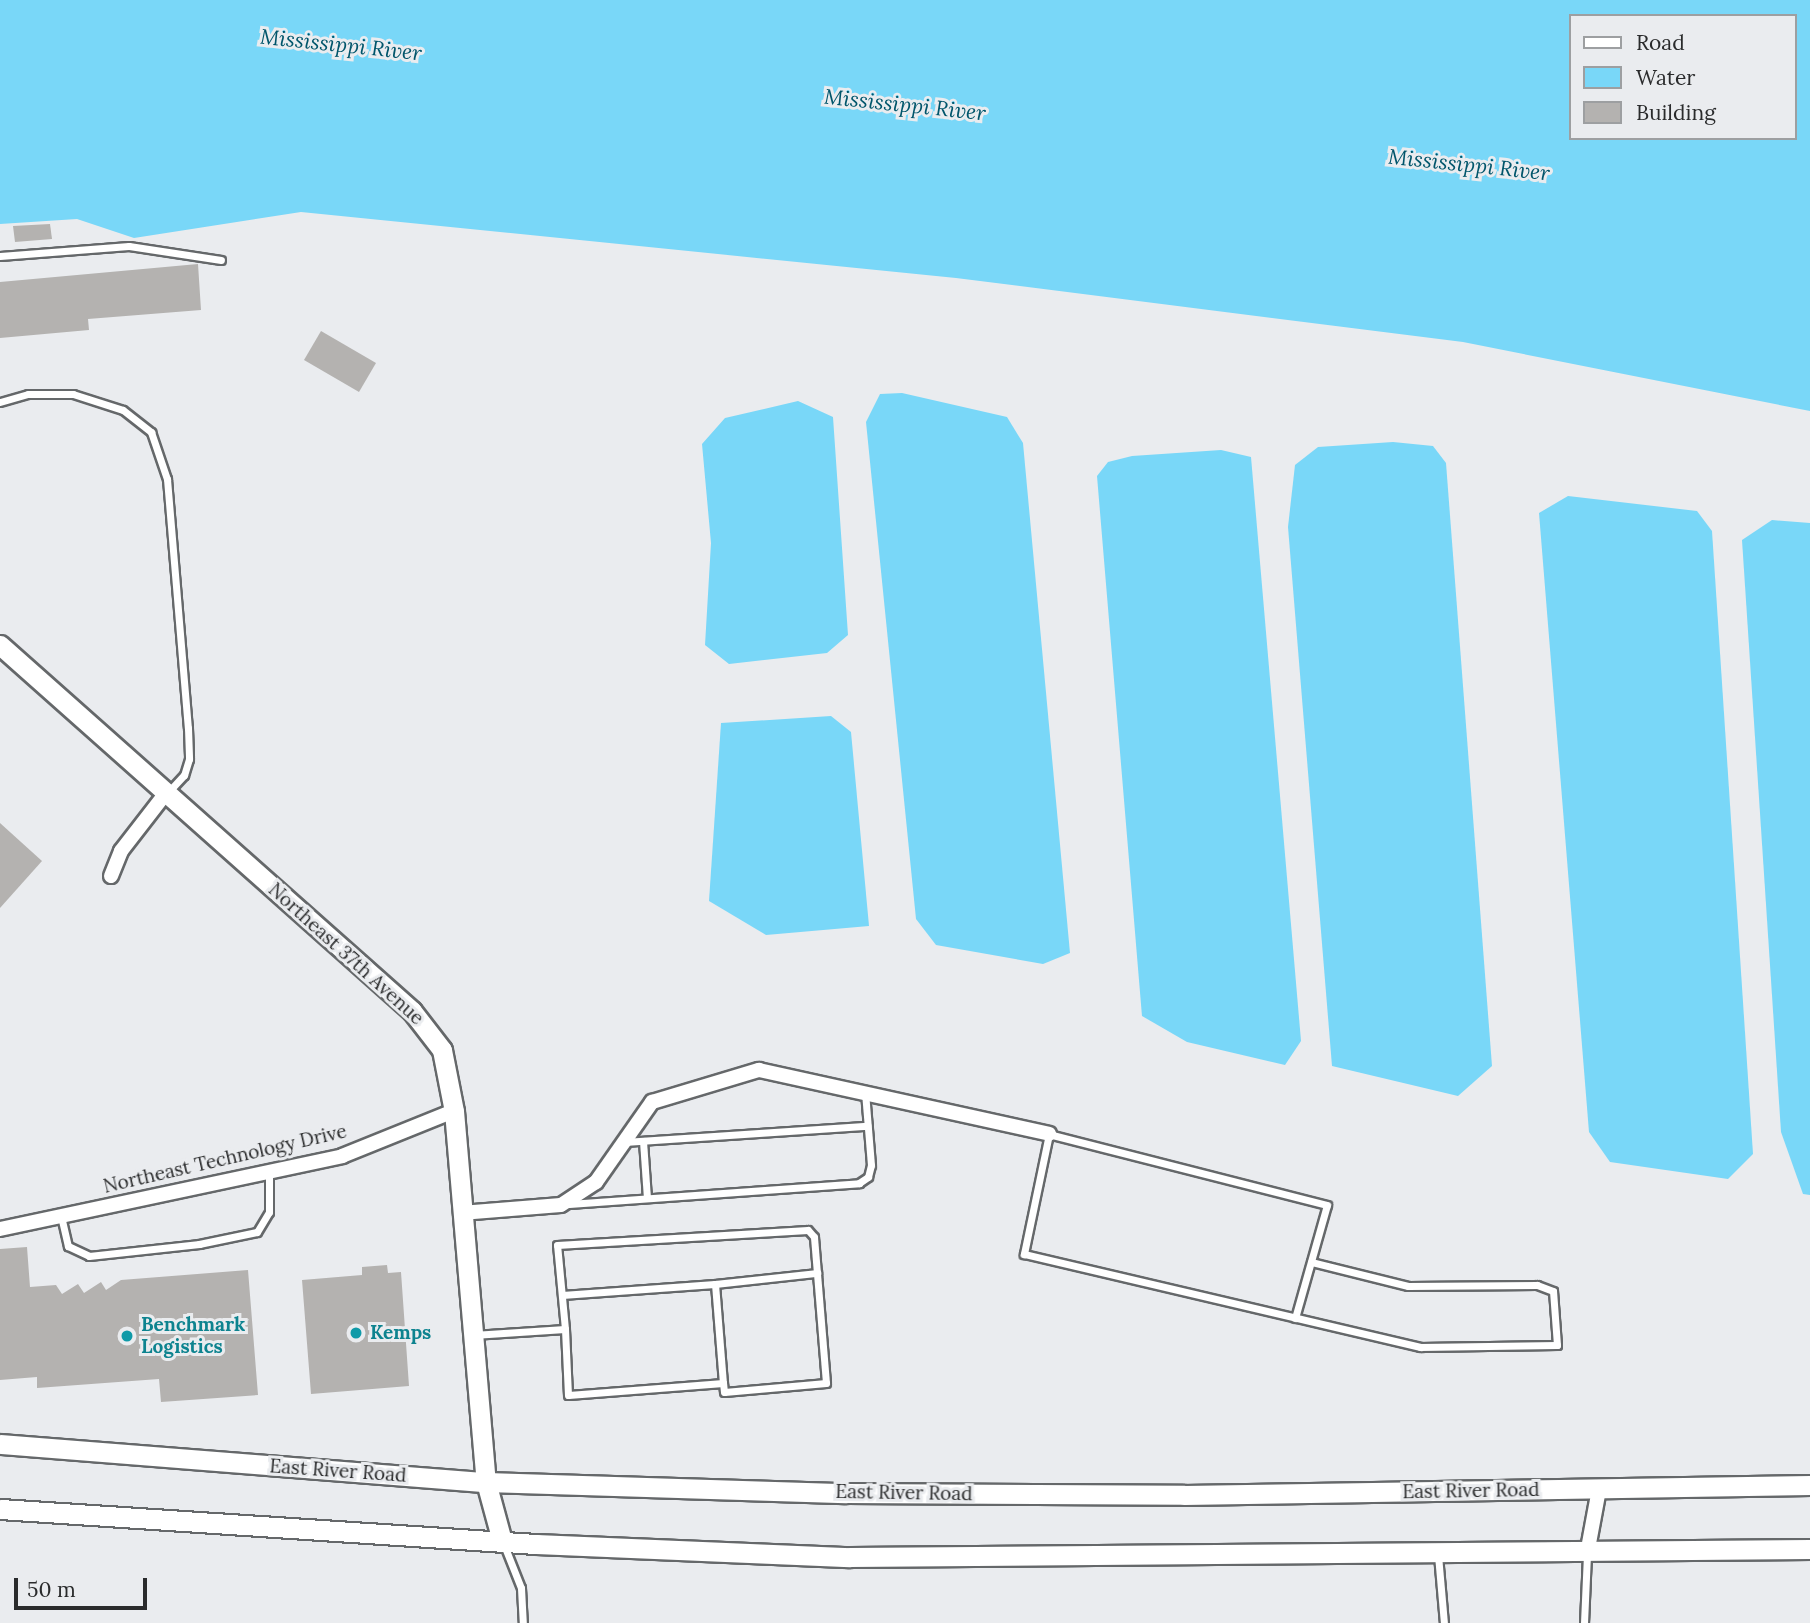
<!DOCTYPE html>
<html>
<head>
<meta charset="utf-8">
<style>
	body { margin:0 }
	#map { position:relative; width:1810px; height:1623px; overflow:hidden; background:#eaecef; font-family:Lora,serif }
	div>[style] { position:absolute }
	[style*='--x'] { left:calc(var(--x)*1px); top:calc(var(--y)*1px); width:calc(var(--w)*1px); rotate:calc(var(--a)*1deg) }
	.water>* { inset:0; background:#79d7f8 }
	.building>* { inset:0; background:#b4b2b0 }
	.roads { filter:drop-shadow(2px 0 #65686a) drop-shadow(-2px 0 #65686a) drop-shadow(0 2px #65686a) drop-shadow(0 -2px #65686a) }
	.lane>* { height:7px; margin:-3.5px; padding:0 3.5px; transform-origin:3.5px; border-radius:3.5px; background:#fff }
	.street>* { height:14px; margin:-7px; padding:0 7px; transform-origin:7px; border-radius:7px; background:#fff }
	.secondary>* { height:19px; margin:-9.5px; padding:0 9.5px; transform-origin:9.5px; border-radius:9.5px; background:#fff }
	.dots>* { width:19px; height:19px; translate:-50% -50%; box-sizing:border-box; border:4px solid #eaecef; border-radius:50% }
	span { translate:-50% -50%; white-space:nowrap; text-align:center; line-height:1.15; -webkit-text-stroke:6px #eaecef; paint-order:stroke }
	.street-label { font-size:19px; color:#2a2b2c }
	.culture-label { font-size:19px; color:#0d838f; font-weight:700 }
	.left { translate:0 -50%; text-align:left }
	.water-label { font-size:21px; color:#00556b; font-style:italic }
	.legend { position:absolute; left:1569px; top:14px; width:228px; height:126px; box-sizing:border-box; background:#eaecef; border:2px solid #9d9fa1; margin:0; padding:9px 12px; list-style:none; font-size:21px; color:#2a2b2c }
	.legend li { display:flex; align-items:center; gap:14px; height:35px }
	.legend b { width:35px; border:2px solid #9d9fa1 }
	.scale { position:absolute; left:14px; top:1578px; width:133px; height:32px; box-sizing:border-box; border:4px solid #2a2b2c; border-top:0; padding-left:9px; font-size:21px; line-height:24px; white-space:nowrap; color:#2a2b2c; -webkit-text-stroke:5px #eaecef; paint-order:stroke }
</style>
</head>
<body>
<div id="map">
	<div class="water">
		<i style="clip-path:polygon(evenodd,0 0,1810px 0,1810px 411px,1463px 342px,956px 278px,301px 212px,134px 238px,77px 219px,0 224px,0 0,1570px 16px,1794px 16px,1794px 138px,1570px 138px,1570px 16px)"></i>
		<i style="clip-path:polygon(902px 393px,1007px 417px,1023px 443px,1070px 953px,1043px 964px,936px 945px,916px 919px,866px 422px,880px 394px)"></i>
		<i style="clip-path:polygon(798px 401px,833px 417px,848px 635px,827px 653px,729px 664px,705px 645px,711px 543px,702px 444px,725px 418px)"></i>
		<i style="clip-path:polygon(1393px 442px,1433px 446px,1446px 463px,1492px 1066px,1458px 1096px,1332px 1066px,1288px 527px,1295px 465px,1318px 447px)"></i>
		<i style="clip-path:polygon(1221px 450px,1251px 457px,1301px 1041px,1285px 1065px,1187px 1042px,1142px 1016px,1097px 476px,1108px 462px,1132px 456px)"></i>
		<i style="clip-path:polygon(1568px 496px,1697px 511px,1712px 531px,1753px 1154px,1728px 1179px,1610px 1162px,1589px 1132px,1539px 513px)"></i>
		<i style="clip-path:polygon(1772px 520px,1810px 523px,1810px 1195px,1803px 1194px,1781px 1132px,1742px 540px)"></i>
		<i style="clip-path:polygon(831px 716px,851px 732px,869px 926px,766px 935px,709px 901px,721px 723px)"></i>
	</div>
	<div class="building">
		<i style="clip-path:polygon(50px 224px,52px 239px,15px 242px,13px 226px)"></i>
		<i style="clip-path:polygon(198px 264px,201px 310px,88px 319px,89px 330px,0 338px,0 282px)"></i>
		<i style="clip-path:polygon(321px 331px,376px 363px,359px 392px,304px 360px)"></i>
		<i style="clip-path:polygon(0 823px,42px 861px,0 908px)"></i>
		<i style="clip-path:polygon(27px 1247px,30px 1287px,56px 1285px,62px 1294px,78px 1284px,84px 1293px,101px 1282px,106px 1290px,121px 1280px,248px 1270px,258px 1395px,161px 1402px,159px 1379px,37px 1388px,37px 1377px,0 1380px,0 1249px)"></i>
		<i style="clip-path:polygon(387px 1265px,388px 1273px,401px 1272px,409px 1386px,311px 1394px,302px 1280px,362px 1275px,362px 1267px)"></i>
	</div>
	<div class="roads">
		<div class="lane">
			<i style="--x:0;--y:256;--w:129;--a:-4.4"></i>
			<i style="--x:129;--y:246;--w:93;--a:8.7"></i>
			<i style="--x:0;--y:402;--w:29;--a:-16"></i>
			<i style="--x:28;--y:394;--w:45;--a:0"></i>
			<i style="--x:73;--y:394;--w:52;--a:17.7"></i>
			<i style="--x:123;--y:410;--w:36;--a:38"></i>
			<i style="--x:151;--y:432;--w:50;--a:71.2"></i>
			<i style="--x:167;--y:479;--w:250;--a:85.2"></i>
			<i style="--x:188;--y:728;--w:31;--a:88"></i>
			<i style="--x:189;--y:759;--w:17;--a:107"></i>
			<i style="--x:184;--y:775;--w:25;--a:133"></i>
			<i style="--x:643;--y:1141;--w:57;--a:86"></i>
			<i style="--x:624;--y:1142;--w:244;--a:-3.8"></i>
			<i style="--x:569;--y:1204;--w:291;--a:-4.1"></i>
			<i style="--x:859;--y:1183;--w:11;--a:-34"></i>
			<i style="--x:868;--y:1177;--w:12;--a:-76"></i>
			<i style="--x:871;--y:1165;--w:73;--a:-94.7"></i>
			<i style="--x:61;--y:1216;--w:31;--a:77"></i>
			<i style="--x:68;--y:1246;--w:23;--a:25"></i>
			<i style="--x:89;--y:1256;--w:111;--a:-6.2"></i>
			<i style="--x:199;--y:1244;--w:59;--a:-11.7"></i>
			<i style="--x:257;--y:1232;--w:23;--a:-59"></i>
			<i style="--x:269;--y:1212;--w:40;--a:-90"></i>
			<i style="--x:715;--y:1284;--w:103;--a:-6.2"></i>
			<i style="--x:562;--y:1295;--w:153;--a:-4.1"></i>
			<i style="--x:715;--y:1284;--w:99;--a:85.4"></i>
			<i style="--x:1295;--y:1318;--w:117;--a:-74.2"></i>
			<i style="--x:1327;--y:1205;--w:287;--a:-165.7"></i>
			<i style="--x:1049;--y:1134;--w:123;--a:101.8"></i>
			<i style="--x:1024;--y:1254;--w:407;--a:13.2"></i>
			<i style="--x:1420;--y:1347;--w:137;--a:-0.8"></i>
			<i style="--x:1557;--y:1345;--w:54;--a:-94.2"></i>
			<i style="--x:1553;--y:1291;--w:17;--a:-159"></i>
			<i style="--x:1537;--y:1285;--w:129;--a:179.6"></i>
			<i style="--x:1408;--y:1286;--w:100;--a:-166.1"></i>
			<i style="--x:473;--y:1335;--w:92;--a:-3.7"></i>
			<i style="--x:565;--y:1329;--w:84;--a:-95.4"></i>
			<i style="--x:557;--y:1245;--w:251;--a:-3.4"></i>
			<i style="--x:808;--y:1230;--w:9;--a:49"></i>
			<i style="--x:814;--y:1237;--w:146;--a:85.3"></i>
			<i style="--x:826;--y:1383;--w:102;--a:175"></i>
			<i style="--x:724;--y:1392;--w:9;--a:-96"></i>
			<i style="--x:723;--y:1383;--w:155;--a:175.6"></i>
			<i style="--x:568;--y:1395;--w:66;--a:-92.6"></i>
			<i style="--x:504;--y:1545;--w:46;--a:68.4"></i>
			<i style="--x:521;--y:1588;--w:35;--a:87"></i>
			<i style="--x:1438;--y:1555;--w:68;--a:85"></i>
			<i style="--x:1584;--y:1623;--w:69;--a:-87.5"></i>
		</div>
		<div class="street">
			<i style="--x:111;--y:876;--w:27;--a:-68"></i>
			<i style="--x:121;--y:851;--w:73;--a:-52.2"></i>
			<i style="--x:461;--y:1213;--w:100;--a:-4.6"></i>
			<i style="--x:561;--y:1205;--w:42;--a:-33.3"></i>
			<i style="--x:596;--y:1182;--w:98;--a:-55"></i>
			<i style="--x:652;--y:1102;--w:112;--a:-16.7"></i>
			<i style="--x:759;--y:1070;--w:297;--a:12.4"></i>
			<i style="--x:0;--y:1229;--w:350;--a:-12"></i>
			<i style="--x:342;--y:1156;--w:121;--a:-21.9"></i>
			<i style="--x:1587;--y:1554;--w:66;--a:-79.5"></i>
		</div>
		<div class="secondary">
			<i style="--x:0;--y:645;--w:551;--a:41.62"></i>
			<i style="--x:412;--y:1011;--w:49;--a:52.4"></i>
			<i style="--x:442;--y:1050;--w:62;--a:78.9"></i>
			<i style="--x:454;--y:1111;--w:372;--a:85.1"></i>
			<i style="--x:486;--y:1482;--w:61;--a:74.8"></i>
			<i style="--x:0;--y:1444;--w:487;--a:4.5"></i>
			<i style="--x:486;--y:1482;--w:360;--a:1.8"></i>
			<i style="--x:846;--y:1493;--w:338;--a:0.3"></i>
			<i style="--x:1184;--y:1495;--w:626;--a:-0.92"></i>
			<i style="--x:0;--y:1509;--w:537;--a:3.74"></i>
			<i style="--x:536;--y:1544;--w:314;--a:2.4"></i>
			<i style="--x:850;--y:1557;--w:960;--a:-0.48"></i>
		</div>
	</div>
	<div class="dots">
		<i style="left:356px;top:1333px;background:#0f9aa8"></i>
		<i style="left:127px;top:1336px;background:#0f9aa8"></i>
	</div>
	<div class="street-label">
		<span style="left:346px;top:954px;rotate:42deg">Northeast 37th Avenue</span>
		<span style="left:225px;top:1159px;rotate:-13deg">Northeast Technology Drive</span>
		<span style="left:338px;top:1471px;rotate:4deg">East River Road</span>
		<span style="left:1471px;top:1491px;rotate:-1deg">East River Road</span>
		<span style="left:904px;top:1493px;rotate:1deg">East River Road</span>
	</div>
	<div class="culture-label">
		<span class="left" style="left:141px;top:1336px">Benchmark<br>Logistics</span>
		<span class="left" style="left:370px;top:1333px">Kemps</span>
	</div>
	<div class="water-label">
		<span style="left:341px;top:45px;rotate:6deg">Mississippi River</span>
		<span style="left:905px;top:105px;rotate:6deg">Mississippi River</span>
		<span style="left:1469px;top:165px;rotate:6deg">Mississippi River</span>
	</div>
	<ul class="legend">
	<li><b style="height:9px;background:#fff"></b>Road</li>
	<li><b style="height:19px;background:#79d7f8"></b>Water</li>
	<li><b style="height:19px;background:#b4b2b0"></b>Building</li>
	</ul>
	<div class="scale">50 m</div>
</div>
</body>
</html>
